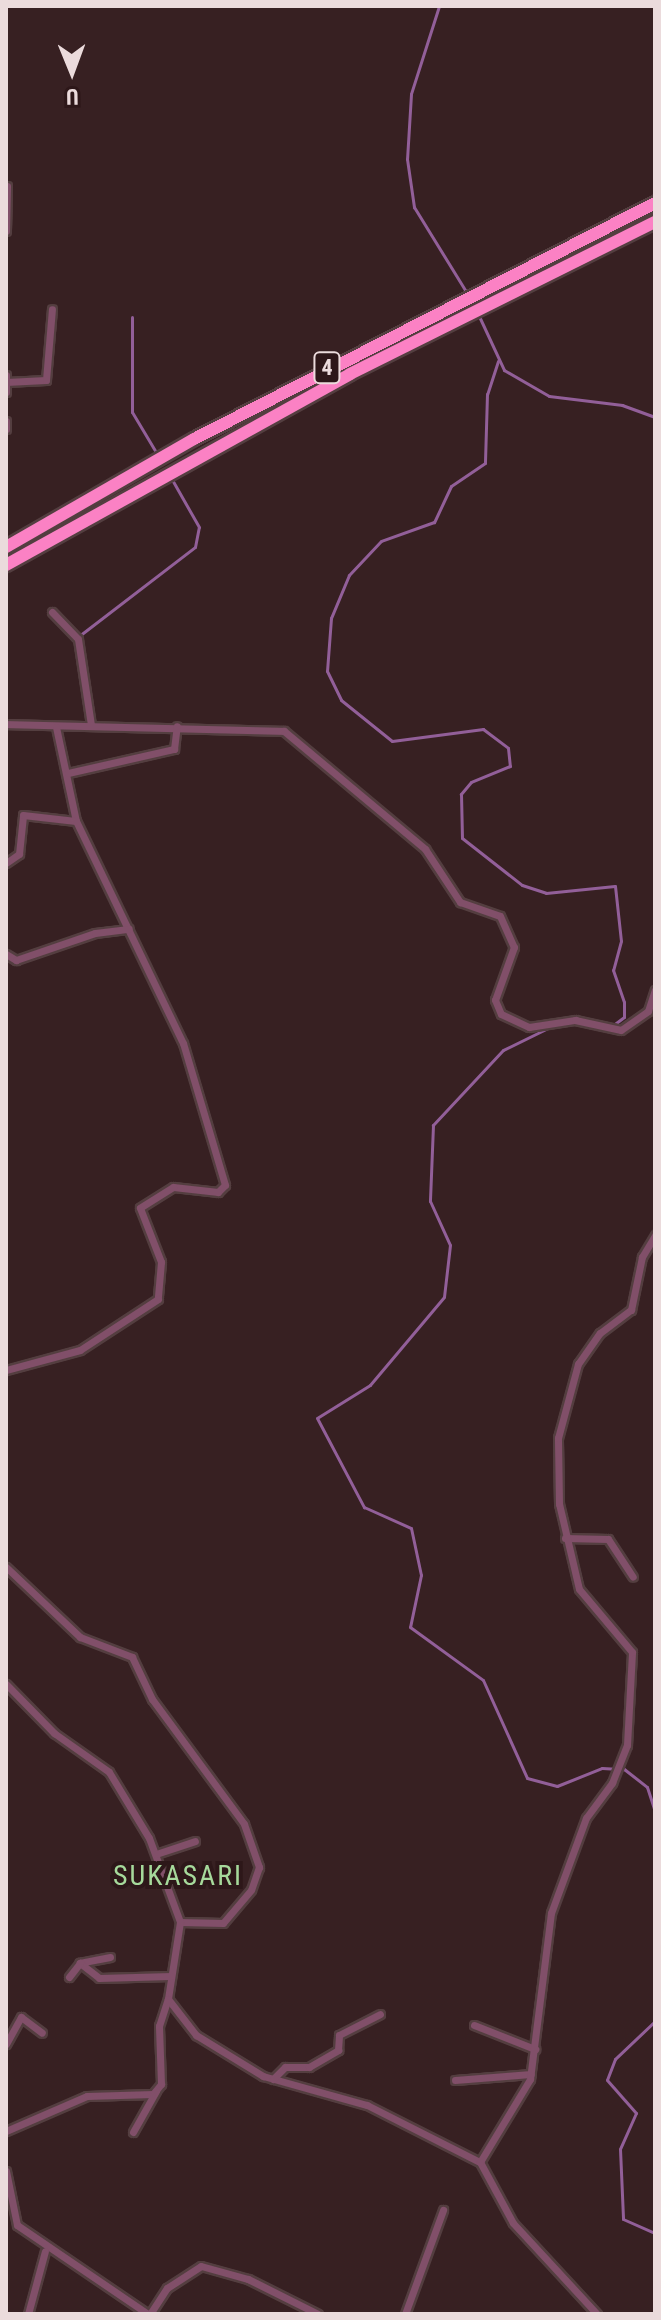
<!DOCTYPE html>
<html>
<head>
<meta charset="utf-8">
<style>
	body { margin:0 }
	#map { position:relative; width:661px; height:2320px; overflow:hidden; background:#372022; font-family:"Roboto Condensed",sans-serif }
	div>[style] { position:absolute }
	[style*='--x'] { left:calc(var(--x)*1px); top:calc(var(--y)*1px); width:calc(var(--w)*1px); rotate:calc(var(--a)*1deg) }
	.stream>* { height:3px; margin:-1.5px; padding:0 1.5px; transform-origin:1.5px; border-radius:1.5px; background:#925f99 }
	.roads { filter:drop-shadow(2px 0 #543e40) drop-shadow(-2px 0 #543e40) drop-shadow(0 2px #543e40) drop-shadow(0 -2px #543e40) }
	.minor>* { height:7px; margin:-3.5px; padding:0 3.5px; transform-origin:3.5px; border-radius:3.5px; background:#814f69 }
	.motorway>* { height:12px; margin:-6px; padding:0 6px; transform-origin:6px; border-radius:6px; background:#fb81c4 }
	span { translate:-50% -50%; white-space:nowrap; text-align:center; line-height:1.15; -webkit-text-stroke:8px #2d1719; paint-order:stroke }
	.shield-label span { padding:2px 6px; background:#2d1719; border:2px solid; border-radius:6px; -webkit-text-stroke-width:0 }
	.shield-label { font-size:22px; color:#ebdbdc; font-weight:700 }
	.quarter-label { font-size:28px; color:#a6d99b; letter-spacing:2px }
	.frame { position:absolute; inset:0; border:8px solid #ebdbdc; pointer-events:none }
	.north { position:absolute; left:32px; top:32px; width:80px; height:80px; -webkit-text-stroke:6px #2d1719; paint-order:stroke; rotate:179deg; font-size:22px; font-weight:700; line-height:32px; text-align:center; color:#ebdbdc }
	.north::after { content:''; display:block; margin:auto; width:28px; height:36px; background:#ebdbdc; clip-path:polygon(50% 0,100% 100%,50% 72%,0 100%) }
</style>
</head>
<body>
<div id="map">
	<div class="stream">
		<i style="--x:439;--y:6;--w:92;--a:107.7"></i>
		<i style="--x:411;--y:94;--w:65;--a:93.5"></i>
		<i style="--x:407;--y:159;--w:49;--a:81.7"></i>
		<i style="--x:414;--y:207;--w:101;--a:58.4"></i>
		<i style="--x:478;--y:314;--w:62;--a:65.1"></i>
		<i style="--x:504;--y:370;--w:52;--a:30"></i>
		<i style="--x:549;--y:396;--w:74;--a:7"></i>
		<i style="--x:622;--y:405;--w:35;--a:20"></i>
		<i style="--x:132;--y:317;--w:95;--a:90"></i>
		<i style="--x:132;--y:412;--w:49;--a:59.2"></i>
		<i style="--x:498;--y:361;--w:35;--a:108"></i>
		<i style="--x:487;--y:394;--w:69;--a:91.7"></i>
		<i style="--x:485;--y:463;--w:41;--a:145.9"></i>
		<i style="--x:451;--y:486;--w:40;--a:115"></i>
		<i style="--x:434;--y:522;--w:56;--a:160.3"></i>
		<i style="--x:381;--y:541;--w:47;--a:133.3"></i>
		<i style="--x:349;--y:575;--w:47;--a:112.7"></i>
		<i style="--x:331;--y:618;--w:53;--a:94.3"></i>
		<i style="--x:327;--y:671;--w:32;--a:64"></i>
		<i style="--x:341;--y:700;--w:65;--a:38.8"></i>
		<i style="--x:392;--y:741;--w:92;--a:-7.5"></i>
		<i style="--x:483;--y:729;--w:31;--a:37"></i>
		<i style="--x:508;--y:748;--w:18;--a:84"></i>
		<i style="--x:510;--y:766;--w:42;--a:157.7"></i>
		<i style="--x:471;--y:782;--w:16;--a:130"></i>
		<i style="--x:461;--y:794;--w:44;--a:88.7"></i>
		<i style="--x:462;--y:838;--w:76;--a:38.1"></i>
		<i style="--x:522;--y:885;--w:25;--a:18"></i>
		<i style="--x:546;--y:893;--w:69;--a:-5.8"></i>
		<i style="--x:615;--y:886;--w:55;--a:83.8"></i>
		<i style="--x:621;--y:941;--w:30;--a:105"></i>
		<i style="--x:613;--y:970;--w:34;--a:71"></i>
		<i style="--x:624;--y:1002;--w:15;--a:90"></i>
		<i style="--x:624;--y:1017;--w:15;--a:143"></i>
		<i style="--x:79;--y:636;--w:146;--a:-37.5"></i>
		<i style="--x:195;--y:547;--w:20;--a:-79"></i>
		<i style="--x:199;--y:527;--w:56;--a:-119.7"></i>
		<i style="--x:550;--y:1027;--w:52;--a:153.9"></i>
		<i style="--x:503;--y:1050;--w:103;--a:133"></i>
		<i style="--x:433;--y:1125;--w:76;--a:92.3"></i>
		<i style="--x:430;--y:1201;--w:48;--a:65.6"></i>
		<i style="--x:450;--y:1245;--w:52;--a:96.6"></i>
		<i style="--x:444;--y:1297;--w:115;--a:130.1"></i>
		<i style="--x:370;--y:1385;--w:62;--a:148.1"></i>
		<i style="--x:317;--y:1418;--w:101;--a:62.2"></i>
		<i style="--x:364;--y:1507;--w:51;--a:24.1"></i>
		<i style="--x:411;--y:1528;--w:48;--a:78"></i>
		<i style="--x:421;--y:1575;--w:53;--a:101.9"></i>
		<i style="--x:410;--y:1627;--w:90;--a:36"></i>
		<i style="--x:483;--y:1680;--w:107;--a:65.8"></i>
		<i style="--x:527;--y:1778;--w:31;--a:15"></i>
		<i style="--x:557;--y:1786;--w:48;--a:-21.8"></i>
		<i style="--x:602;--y:1768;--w:22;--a:3"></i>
		<i style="--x:624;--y:1769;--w:29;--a:38"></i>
		<i style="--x:647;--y:1787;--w:26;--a:72"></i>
		<i style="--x:655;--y:2021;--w:55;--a:136.5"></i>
		<i style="--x:615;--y:2059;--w:22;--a:111"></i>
		<i style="--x:607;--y:2080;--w:44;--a:48.7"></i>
		<i style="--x:636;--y:2113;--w:39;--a:114"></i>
		<i style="--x:620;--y:2149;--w:70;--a:87.5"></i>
		<i style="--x:623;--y:2219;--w:35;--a:24"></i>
	</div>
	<div class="roads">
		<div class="minor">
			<i style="--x:6;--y:231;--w:45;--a:-88.7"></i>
			<i style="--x:6;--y:375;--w:17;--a:90"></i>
			<i style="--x:6;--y:382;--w:40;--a:-2.9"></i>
			<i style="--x:46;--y:380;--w:71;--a:-85.2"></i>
			<i style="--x:6;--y:421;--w:8;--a:90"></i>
			<i style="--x:52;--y:612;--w:37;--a:46"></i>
			<i style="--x:78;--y:639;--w:87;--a:81.4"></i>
			<i style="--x:6;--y:724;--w:278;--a:1.4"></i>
			<i style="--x:284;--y:731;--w:184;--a:39.9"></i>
			<i style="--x:425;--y:849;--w:64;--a:56.6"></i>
			<i style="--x:460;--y:902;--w:42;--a:19.3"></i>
			<i style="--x:500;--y:916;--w:34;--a:66"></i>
			<i style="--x:514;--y:947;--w:56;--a:109.7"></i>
			<i style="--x:495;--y:1000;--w:15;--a:67"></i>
			<i style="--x:501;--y:1014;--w:31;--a:25"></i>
			<i style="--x:529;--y:1027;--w:47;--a:-8.7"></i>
			<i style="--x:575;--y:1020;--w:47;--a:12.3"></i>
			<i style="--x:621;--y:1030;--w:33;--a:-35"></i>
			<i style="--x:648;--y:1011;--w:22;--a:-72"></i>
			<i style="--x:56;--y:727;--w:96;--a:78"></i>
			<i style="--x:68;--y:773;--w:109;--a:-12.8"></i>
			<i style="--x:174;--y:749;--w:23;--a:-83"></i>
			<i style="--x:6;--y:863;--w:16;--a:-35"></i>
			<i style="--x:19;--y:854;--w:39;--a:-84"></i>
			<i style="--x:23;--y:815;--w:53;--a:6.5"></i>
			<i style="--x:76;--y:821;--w:246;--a:64.3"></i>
			<i style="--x:183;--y:1043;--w:148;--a:73.5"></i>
			<i style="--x:225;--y:1185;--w:10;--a:135"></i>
			<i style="--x:218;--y:1192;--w:45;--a:-173.7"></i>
			<i style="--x:173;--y:1187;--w:39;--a:148"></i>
			<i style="--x:140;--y:1208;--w:58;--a:68.7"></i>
			<i style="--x:161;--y:1262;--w:37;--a:95"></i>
			<i style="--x:158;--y:1299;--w:93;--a:146.8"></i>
			<i style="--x:80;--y:1350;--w:77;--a:164.9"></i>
			<i style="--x:6;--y:954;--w:12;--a:31"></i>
			<i style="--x:16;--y:960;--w:83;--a:-18.9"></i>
			<i style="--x:95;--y:933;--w:34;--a:-7"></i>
			<i style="--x:565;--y:1538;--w:43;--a:1.3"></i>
			<i style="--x:608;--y:1539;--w:45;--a:56.7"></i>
			<i style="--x:6;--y:1567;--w:102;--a:43.4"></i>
			<i style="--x:80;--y:1637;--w:56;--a:21"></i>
			<i style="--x:132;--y:1657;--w:47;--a:64.5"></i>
			<i style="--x:152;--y:1699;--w:155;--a:53.6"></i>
			<i style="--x:244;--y:1824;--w:46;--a:70.8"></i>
			<i style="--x:259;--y:1867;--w:24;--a:109"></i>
			<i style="--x:251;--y:1890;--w:43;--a:130.3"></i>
			<i style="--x:223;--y:1923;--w:43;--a:-178.7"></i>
			<i style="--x:6;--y:1684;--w:69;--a:45.6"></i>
			<i style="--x:54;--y:1733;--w:67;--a:35.3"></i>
			<i style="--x:109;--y:1772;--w:77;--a:58.8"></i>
			<i style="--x:149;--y:1838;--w:90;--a:69.7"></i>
			<i style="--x:180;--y:1922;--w:78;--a:98.9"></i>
			<i style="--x:168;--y:1999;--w:46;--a:52.1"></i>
			<i style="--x:196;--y:2035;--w:79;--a:31.5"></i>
			<i style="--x:263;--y:2076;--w:108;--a:15.6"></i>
			<i style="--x:367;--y:2105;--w:127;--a:26.8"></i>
			<i style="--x:480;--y:2162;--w:69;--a:61.6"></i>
			<i style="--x:513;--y:2223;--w:124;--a:47.3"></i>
			<i style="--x:156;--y:1854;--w:41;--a:-18.4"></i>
			<i style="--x:110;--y:1957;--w:31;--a:169"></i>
			<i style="--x:80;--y:1963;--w:24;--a:38"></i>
			<i style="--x:99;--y:1978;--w:72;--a:-1.6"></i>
			<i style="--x:69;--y:1977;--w:18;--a:-52"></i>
			<i style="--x:474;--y:2025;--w:66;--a:21.5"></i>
			<i style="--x:6;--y:2044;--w:31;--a:-61"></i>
			<i style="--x:21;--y:2017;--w:26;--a:37"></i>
			<i style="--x:273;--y:2079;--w:17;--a:-45"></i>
			<i style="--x:285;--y:2067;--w:24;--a:0"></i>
			<i style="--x:309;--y:2067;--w:34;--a:-30"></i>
			<i style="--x:338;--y:2050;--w:15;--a:-86"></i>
			<i style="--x:339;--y:2035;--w:46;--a:-27.1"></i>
			<i style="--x:455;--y:2080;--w:76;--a:-4.5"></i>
			<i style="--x:6;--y:2131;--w:88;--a:-23.4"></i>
			<i style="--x:87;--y:2096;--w:66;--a:-1.7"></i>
			<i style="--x:153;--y:2094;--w:13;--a:-51"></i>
			<i style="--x:161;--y:2084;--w:58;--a:-92"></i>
			<i style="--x:159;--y:2026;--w:28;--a:-72"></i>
			<i style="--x:133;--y:2132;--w:47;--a:-60.7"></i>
			<i style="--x:480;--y:2162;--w:97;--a:-58.9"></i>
			<i style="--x:530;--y:2079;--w:167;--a:-82.8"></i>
			<i style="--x:551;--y:1913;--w:101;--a:-69.8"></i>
			<i style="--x:586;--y:1818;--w:44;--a:-53.4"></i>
			<i style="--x:612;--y:1783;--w:41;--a:-68.5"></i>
			<i style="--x:627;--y:1745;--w:93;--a:-86.9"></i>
			<i style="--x:632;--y:1652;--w:82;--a:-130.1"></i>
			<i style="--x:579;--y:1589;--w:87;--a:-103.2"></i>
			<i style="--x:559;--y:1504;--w:66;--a:-90.9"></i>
			<i style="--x:558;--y:1438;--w:77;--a:-74.9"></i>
			<i style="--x:578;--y:1364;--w:38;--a:-55"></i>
			<i style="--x:600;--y:1333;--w:39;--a:-37"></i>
			<i style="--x:631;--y:1310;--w:54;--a:-78.3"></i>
			<i style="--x:642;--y:1257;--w:26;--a:-59"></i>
			<i style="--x:6;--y:2171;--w:55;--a:78.5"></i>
			<i style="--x:17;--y:2225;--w:158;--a:34.2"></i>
			<i style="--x:28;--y:2314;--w:65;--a:-74.9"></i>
			<i style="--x:150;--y:2314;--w:31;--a:-57"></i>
			<i style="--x:167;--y:2288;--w:40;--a:-32.9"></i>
			<i style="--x:201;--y:2266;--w:49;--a:15.5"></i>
			<i style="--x:248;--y:2279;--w:78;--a:26.6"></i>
			<i style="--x:405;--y:2314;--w:111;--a:-69.9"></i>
		</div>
		<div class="motorway">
			<i style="--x:6;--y:547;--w:217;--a:-29.9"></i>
			<i style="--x:194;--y:439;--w:518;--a:-27.11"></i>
			<i style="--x:6;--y:565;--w:393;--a:-29"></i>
			<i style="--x:350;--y:374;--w:341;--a:-26.5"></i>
		</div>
	</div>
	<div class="shield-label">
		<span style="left:327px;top:368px">4</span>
	</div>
	<div class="quarter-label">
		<span style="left:178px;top:1876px">SUKASARI</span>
	</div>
	<div class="frame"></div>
	<div class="north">U</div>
</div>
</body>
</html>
